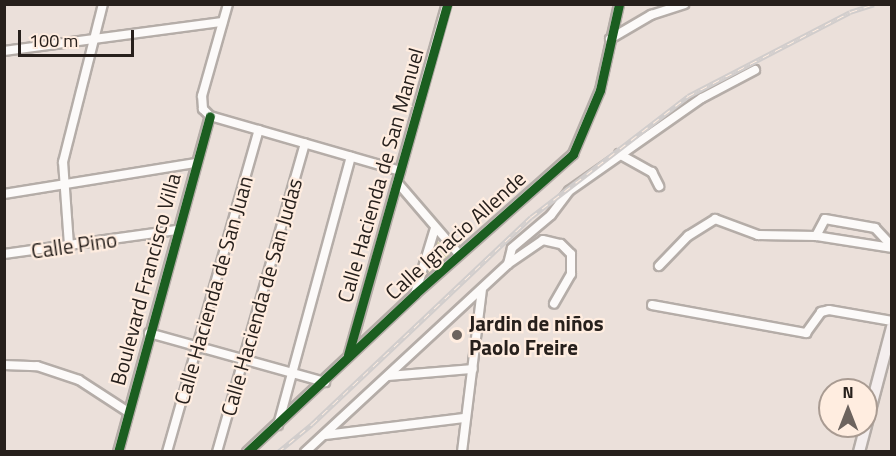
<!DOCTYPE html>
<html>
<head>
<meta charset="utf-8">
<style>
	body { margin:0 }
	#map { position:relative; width:896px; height:456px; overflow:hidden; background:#ebe0da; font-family:"Titillium Web",sans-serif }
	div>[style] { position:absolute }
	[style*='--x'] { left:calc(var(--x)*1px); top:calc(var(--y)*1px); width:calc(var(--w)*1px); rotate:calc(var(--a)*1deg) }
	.green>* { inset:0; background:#d4d1ac }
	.roads { filter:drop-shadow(2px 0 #b5ada8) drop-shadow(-2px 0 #b5ada8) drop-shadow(0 2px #b5ada8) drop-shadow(0 -2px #b5ada8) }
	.street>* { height:8px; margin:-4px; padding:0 4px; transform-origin:4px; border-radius:4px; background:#fcfaf9 }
	.secondary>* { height:10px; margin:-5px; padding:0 5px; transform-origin:5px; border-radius:5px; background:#f4eeee }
	.rail>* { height:4.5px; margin-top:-2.25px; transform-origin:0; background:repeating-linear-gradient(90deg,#ffede0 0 7px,#d1cdcc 0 14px); box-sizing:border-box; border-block:2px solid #d1cdcc }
	.cycleway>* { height:9px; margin:-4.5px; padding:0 4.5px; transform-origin:4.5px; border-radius:4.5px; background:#1b5e20 }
	.dots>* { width:16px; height:16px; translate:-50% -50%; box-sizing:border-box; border:3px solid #ffede0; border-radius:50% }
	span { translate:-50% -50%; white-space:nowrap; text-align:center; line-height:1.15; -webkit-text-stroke:4.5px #ffede0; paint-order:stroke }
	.street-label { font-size:21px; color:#27201c }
	.poi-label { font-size:21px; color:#27201c; font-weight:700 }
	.left { translate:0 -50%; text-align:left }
	.frame { position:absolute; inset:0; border:6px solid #27201c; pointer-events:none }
	.north { position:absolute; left:818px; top:378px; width:60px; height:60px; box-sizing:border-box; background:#ffede0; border:2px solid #a99b92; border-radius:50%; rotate:0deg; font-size:16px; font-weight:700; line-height:24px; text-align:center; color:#27201c }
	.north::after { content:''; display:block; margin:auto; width:21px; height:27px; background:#6c635e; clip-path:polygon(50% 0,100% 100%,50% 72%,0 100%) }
	.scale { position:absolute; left:18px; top:30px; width:116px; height:27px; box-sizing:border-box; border:3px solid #27201c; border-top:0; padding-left:8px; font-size:18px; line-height:21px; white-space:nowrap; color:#27201c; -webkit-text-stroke:4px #ffede0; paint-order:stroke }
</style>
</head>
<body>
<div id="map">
	<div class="green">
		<i style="clip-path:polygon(437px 240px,452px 257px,422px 284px)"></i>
	</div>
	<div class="roads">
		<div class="street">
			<i style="--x:610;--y:39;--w:48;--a:-30.3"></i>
			<i style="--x:651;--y:15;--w:35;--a:-18"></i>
			<i style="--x:4;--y:51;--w:220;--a:-7.6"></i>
			<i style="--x:210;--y:116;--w:198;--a:16.1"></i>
			<i style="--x:210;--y:116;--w:10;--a:-135"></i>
			<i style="--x:203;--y:109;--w:13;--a:-94"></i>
			<i style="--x:202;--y:96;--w:96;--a:-74.2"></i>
			<i style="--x:619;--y:154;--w:38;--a:29"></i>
			<i style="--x:652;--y:172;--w:16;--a:63"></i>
			<i style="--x:397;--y:182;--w:95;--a:49.3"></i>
			<i style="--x:4;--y:194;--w:193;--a:-9.2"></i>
			<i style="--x:816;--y:236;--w:19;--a:-62"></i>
			<i style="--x:825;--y:219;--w:51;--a:10.2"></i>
			<i style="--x:875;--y:228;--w:25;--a:47"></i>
			<i style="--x:69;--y:245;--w:83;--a:-94.1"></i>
			<i style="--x:63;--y:162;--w:163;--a:-75.8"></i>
			<i style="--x:4;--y:254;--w:176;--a:-7.9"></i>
			<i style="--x:508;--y:264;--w:16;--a:-76"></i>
			<i style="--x:512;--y:248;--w:51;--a:-40.2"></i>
			<i style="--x:551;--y:215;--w:30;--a:-53"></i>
			<i style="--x:569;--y:191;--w:162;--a:-35"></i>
			<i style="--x:702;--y:98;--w:60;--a:-27.8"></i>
			<i style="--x:659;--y:266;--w:42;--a:-46"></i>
			<i style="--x:688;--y:236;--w:32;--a:-32"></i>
			<i style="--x:715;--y:219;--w:46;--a:20.4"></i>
			<i style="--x:758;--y:235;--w:58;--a:1"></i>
			<i style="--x:816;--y:236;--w:77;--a:9"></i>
			<i style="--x:415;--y:294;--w:69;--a:-73.1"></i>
			<i style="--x:652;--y:305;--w:157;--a:10.3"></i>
			<i style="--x:806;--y:333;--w:26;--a:-54"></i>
			<i style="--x:821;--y:312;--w:8;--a:-14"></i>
			<i style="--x:829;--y:310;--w:64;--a:9.9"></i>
			<i style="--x:149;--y:333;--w:183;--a:15.6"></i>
			<i style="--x:349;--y:354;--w:363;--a:-74.4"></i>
			<i style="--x:4;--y:365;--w:33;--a:2"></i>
			<i style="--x:37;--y:366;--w:44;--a:18.4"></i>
			<i style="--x:79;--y:380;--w:59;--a:33.1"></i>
			<i style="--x:389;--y:376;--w:84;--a:-4.8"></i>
			<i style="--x:278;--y:425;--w:278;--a:-74.8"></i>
			<i style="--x:325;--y:435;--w:140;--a:-7"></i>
			<i style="--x:118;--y:452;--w:348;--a:-74.7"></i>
			<i style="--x:167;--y:452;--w:335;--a:-74.1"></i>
			<i style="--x:217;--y:452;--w:321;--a:-74.1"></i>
			<i style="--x:247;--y:452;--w:231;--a:-43.2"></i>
			<i style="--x:415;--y:294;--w:211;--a:-41.5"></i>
			<i style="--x:573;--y:154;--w:69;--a:-67.1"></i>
			<i style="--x:600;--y:90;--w:88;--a:-77.5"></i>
			<i style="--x:305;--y:452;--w:277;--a:-42.8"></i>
			<i style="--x:508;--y:264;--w:42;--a:-34.4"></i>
			<i style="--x:543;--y:240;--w:18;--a:13"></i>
			<i style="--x:561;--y:244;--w:14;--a:45"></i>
			<i style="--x:571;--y:254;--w:20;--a:90"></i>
			<i style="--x:571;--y:274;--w:34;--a:120"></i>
			<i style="--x:462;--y:452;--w:163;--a:-83"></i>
		</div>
		<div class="secondary">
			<i style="--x:859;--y:452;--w:129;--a:-75.2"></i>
		</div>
	</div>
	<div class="rail">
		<i style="--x:278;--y:452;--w:44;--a:-39.5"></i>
		<i style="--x:312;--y:424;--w:301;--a:-43.4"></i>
		<i style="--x:531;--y:217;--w:198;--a:-37.6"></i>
		<i style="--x:688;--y:96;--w:182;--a:-27.4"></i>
		<i style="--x:850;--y:12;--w:25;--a:-18"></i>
	</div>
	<div class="cycleway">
		<i style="--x:348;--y:355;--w:365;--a:-74.2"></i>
		<i style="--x:118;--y:452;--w:348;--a:-74.7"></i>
		<i style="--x:247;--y:452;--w:231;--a:-43.2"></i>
		<i style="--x:415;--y:294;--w:211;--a:-41.5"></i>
		<i style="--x:573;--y:154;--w:69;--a:-67.1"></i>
		<i style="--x:600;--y:90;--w:88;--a:-77.5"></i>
	</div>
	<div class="dots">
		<i style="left:457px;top:335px;background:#6c635e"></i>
	</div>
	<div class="street-label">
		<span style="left:380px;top:175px;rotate:-74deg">Calle Hacienda de San Manuel</span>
		<span style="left:455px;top:235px;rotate:-42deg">Calle Ignacio Allende</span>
		<span style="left:74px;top:245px;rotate:-8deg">Calle Pino</span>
		<span style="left:145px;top:279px;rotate:-75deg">Boulevard Francisco Villa</span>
		<span style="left:213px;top:290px;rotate:-74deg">Calle Hacienda de San Juan</span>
		<span style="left:261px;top:297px;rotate:-74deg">Calle Hacienda de San Judas</span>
	</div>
	<div class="poi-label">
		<span class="left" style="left:469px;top:335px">Jardin de niños<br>Paolo Freire</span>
	</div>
	<div class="frame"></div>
	<div class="north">N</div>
	<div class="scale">100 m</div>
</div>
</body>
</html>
